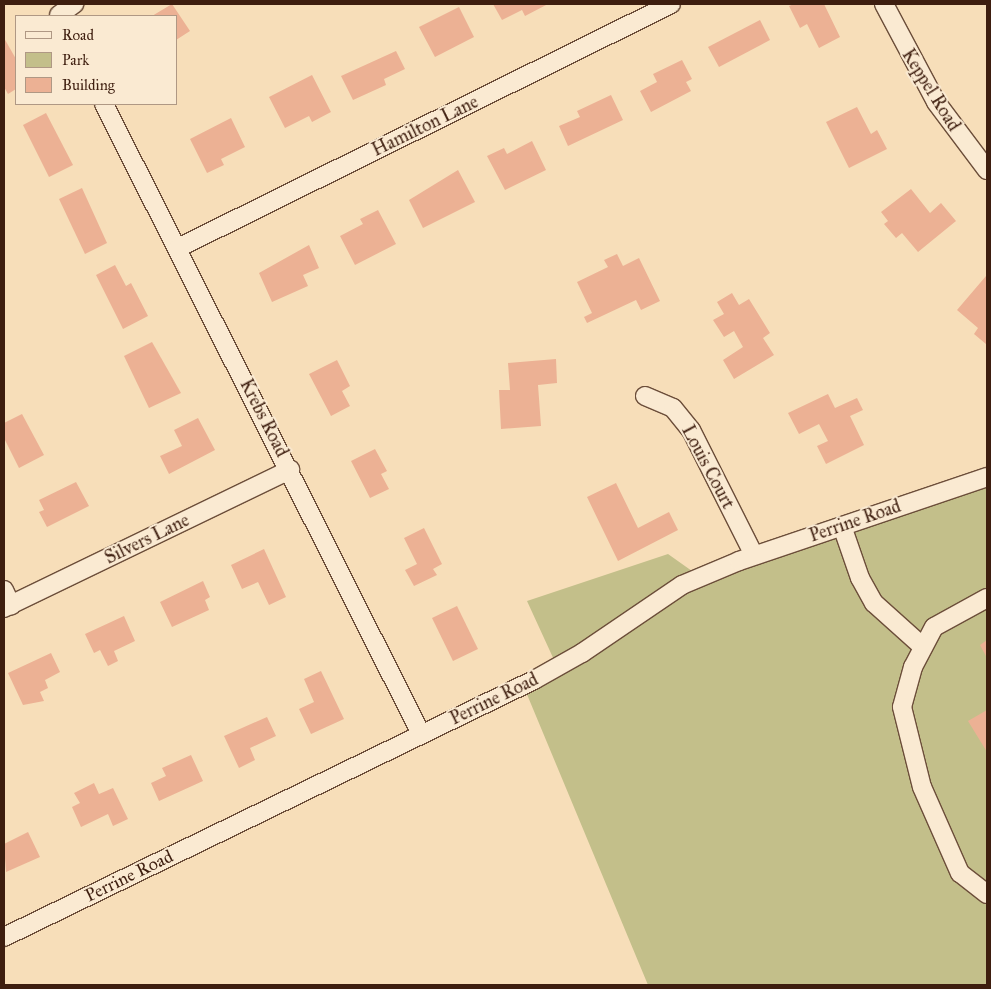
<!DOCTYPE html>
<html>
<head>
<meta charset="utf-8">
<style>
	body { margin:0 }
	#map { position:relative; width:991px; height:989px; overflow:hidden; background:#f7deb9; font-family:"IM FELL Great Primer",serif }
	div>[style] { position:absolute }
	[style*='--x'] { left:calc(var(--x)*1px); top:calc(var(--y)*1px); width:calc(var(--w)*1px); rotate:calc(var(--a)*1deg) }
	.green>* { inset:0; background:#c3bf8a }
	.building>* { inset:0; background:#ecb194 }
	.roads { filter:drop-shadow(1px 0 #6c4e3a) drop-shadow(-1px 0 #6c4e3a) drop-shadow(0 1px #6c4e3a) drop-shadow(0 -1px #6c4e3a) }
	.minor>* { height:18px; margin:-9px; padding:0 9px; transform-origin:9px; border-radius:9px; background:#faead2 }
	span { translate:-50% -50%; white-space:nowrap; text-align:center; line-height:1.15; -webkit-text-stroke:4px #faead2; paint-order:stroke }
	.street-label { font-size:18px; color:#3e1e0f }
	.frame { position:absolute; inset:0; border:5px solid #3e1e0f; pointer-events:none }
	.legend { position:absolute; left:15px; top:15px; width:162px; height:90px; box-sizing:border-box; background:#faead2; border:1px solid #af9884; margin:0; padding:6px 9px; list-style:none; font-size:15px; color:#3e1e0f }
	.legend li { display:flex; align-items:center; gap:10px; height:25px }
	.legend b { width:25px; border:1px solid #af9884 }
</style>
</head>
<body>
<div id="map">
	<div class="green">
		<i style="clip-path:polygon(987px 477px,987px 985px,648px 985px,521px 680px,555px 662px,527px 601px,668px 554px,699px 576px)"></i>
	</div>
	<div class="building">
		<i style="clip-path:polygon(172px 4px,190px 31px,176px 40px,176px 16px,152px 16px)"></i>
		<i style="clip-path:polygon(493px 4px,548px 4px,525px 16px,522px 10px,502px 20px)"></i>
		<i style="clip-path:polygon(794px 4px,824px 4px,840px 37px,819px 48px,807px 24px,800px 28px,789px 6px)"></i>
		<i style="clip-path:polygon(459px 7px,474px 37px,435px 57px,419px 27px)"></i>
		<i style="clip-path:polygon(760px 20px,770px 40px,719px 67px,708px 47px)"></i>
		<i style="clip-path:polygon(4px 38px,16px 59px,16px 89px,8px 94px,4px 87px)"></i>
		<i style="clip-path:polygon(396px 51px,405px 69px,384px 79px,386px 85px,353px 100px,341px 76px)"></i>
		<i style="clip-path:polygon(682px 60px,692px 79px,686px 82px,691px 91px,651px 112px,640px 91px,657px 82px,653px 74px)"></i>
		<i style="clip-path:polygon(312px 75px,331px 112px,312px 122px,309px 116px,285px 128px,269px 97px)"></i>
		<i style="clip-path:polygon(611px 95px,623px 120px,568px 146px,559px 126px,580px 117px,577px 111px)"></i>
		<i style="clip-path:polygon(857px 107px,871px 134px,877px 130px,887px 149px,849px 168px,826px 122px)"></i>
		<i style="clip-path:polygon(46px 113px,73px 165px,49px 177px,23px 125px)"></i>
		<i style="clip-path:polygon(231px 118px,245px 147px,221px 159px,224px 165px,207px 173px,190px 139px)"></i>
		<i style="clip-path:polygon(532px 141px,546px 170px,505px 190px,487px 156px,504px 148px,507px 154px)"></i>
		<i style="clip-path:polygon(458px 170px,475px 202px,423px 228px,409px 200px)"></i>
		<i style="clip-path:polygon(82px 188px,107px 243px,85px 254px,59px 199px)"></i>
		<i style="clip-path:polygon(911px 189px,930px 213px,941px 203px,956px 221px,918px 252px,902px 233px,896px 238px,884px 224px,888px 221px,881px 212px)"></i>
		<i style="clip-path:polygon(378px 210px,396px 244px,355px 265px,340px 236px,363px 224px,360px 219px)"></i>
		<i style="clip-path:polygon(309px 245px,319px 268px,303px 275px,308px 286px,272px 302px,259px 273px)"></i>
		<i style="clip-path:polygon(617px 254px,623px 266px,639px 258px,660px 301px,641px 310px,636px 300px,587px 323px,584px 317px,592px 313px,577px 282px,608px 267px,604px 260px)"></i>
		<i style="clip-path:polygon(115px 265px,126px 286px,131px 283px,148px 316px,123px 329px,96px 275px)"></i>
		<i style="clip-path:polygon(986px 276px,987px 278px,986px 344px,974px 334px,978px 328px,957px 310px)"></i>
		<i style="clip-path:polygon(732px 293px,739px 305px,749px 299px,770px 333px,763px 338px,774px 355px,734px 379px,723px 360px,743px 347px,734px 331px,724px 337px,713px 320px,724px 314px,717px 302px)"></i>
		<i style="clip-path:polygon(152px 342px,181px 393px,149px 408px,124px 356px)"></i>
		<i style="clip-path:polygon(556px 359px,557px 383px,538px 385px,541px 426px,501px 429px,499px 390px,510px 390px,508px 363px)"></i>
		<i style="clip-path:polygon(337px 360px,350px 386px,342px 391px,350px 406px,331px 416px,309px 374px)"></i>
		<i style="clip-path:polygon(828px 394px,835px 408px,857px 398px,863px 410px,850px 416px,864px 445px,826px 464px,817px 446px,828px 441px,819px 424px,799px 434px,788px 413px)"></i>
		<i style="clip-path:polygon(22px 414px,44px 455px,19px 468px,4px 438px,4px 423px)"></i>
		<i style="clip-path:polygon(198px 418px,215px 450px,169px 474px,160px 456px,182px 446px,174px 430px)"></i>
		<i style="clip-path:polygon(375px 449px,387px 471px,381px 474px,389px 489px,370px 498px,351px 461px)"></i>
		<i style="clip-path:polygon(76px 482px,89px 506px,47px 527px,39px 512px,44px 510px,39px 500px)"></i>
		<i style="clip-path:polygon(616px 483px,638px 528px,669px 512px,678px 530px,618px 561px,587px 497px)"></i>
		<i style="clip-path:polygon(424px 528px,442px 564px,433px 569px,437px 575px,414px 586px,405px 570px,417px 564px,404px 538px)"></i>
		<i style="clip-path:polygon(264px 549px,286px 597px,269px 605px,258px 582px,242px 589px,231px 565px)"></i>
		<i style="clip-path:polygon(203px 581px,210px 597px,205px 600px,209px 610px,172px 627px,160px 602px)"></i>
		<i style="clip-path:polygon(457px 606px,478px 649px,453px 661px,432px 618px)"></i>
		<i style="clip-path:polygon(124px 616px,135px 641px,114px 651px,118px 661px,108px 666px,100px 650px,94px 653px,85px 634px)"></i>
		<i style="clip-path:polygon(987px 640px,987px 658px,980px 645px)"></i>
		<i style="clip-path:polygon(51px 653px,60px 672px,45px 680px,48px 688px,40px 692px,44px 701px,23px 705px,8px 673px)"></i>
		<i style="clip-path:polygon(321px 671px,344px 719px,311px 734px,299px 709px,314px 702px,304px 679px)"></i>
		<i style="clip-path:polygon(987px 710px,987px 752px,968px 721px)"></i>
		<i style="clip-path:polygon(267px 717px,276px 736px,250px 748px,255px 760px,239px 768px,224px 736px)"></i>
		<i style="clip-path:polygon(191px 755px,203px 781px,159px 801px,151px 783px,166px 776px,162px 768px)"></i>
		<i style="clip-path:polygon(94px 783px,99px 794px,113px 788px,128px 819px,113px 826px,108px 814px,81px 827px,72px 807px,80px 803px,74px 793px)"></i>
		<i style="clip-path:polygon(28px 832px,40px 857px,6px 872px,4px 844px)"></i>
	</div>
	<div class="roads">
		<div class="minor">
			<i style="--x:884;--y:4;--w:111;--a:62"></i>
			<i style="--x:936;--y:102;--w:85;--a:53.1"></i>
			<i style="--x:59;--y:15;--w:19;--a:-36"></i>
			<i style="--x:104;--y:104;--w:705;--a:63.29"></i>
			<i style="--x:178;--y:248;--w:550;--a:-26.33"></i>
			<i style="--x:645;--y:396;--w:30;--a:23"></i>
			<i style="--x:673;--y:408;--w:28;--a:51"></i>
			<i style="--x:691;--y:430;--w:140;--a:63.3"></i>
			<i style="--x:842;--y:526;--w:55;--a:70.9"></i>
			<i style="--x:860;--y:578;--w:29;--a:61"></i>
			<i style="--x:874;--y:603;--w:64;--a:41.9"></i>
			<i style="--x:4;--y:590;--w:17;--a:65"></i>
			<i style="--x:987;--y:598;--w:60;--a:151.3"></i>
			<i style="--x:934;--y:627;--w:45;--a:117.7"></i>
			<i style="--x:913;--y:667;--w:41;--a:105.4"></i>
			<i style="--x:902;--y:707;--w:82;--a:76"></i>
			<i style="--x:922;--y:787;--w:94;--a:66.2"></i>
			<i style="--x:960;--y:873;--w:34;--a:38"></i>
			<i style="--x:4;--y:608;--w:318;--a:-25.8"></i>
			<i style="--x:4;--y:937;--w:589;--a:-25.87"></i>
			<i style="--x:534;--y:680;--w:55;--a:-29.4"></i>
			<i style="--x:582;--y:653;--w:121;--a:-34.2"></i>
			<i style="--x:682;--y:585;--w:62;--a:-22.8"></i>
			<i style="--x:739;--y:561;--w:262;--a:-18.7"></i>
		</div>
	</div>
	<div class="street-label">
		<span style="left:931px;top:90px;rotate:58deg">Keppel Road</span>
		<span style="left:425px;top:126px;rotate:-26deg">Hamilton Lane</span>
		<span style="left:264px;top:418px;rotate:63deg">Krebs Road</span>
		<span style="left:708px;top:467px;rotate:62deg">Louis Court</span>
		<span style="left:855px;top:521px;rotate:-19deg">Perrine Road</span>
		<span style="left:147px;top:539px;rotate:-26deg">Silvers Lane</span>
		<span style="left:494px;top:699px;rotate:-26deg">Perrine Road</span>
		<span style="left:129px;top:876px;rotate:-26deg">Perrine Road</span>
	</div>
	<div class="frame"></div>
	<ul class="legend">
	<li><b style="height:6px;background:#faead2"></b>Road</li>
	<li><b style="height:14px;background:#c3bf8a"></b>Park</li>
	<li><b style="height:14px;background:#ecb194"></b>Building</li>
	</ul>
</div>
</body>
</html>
